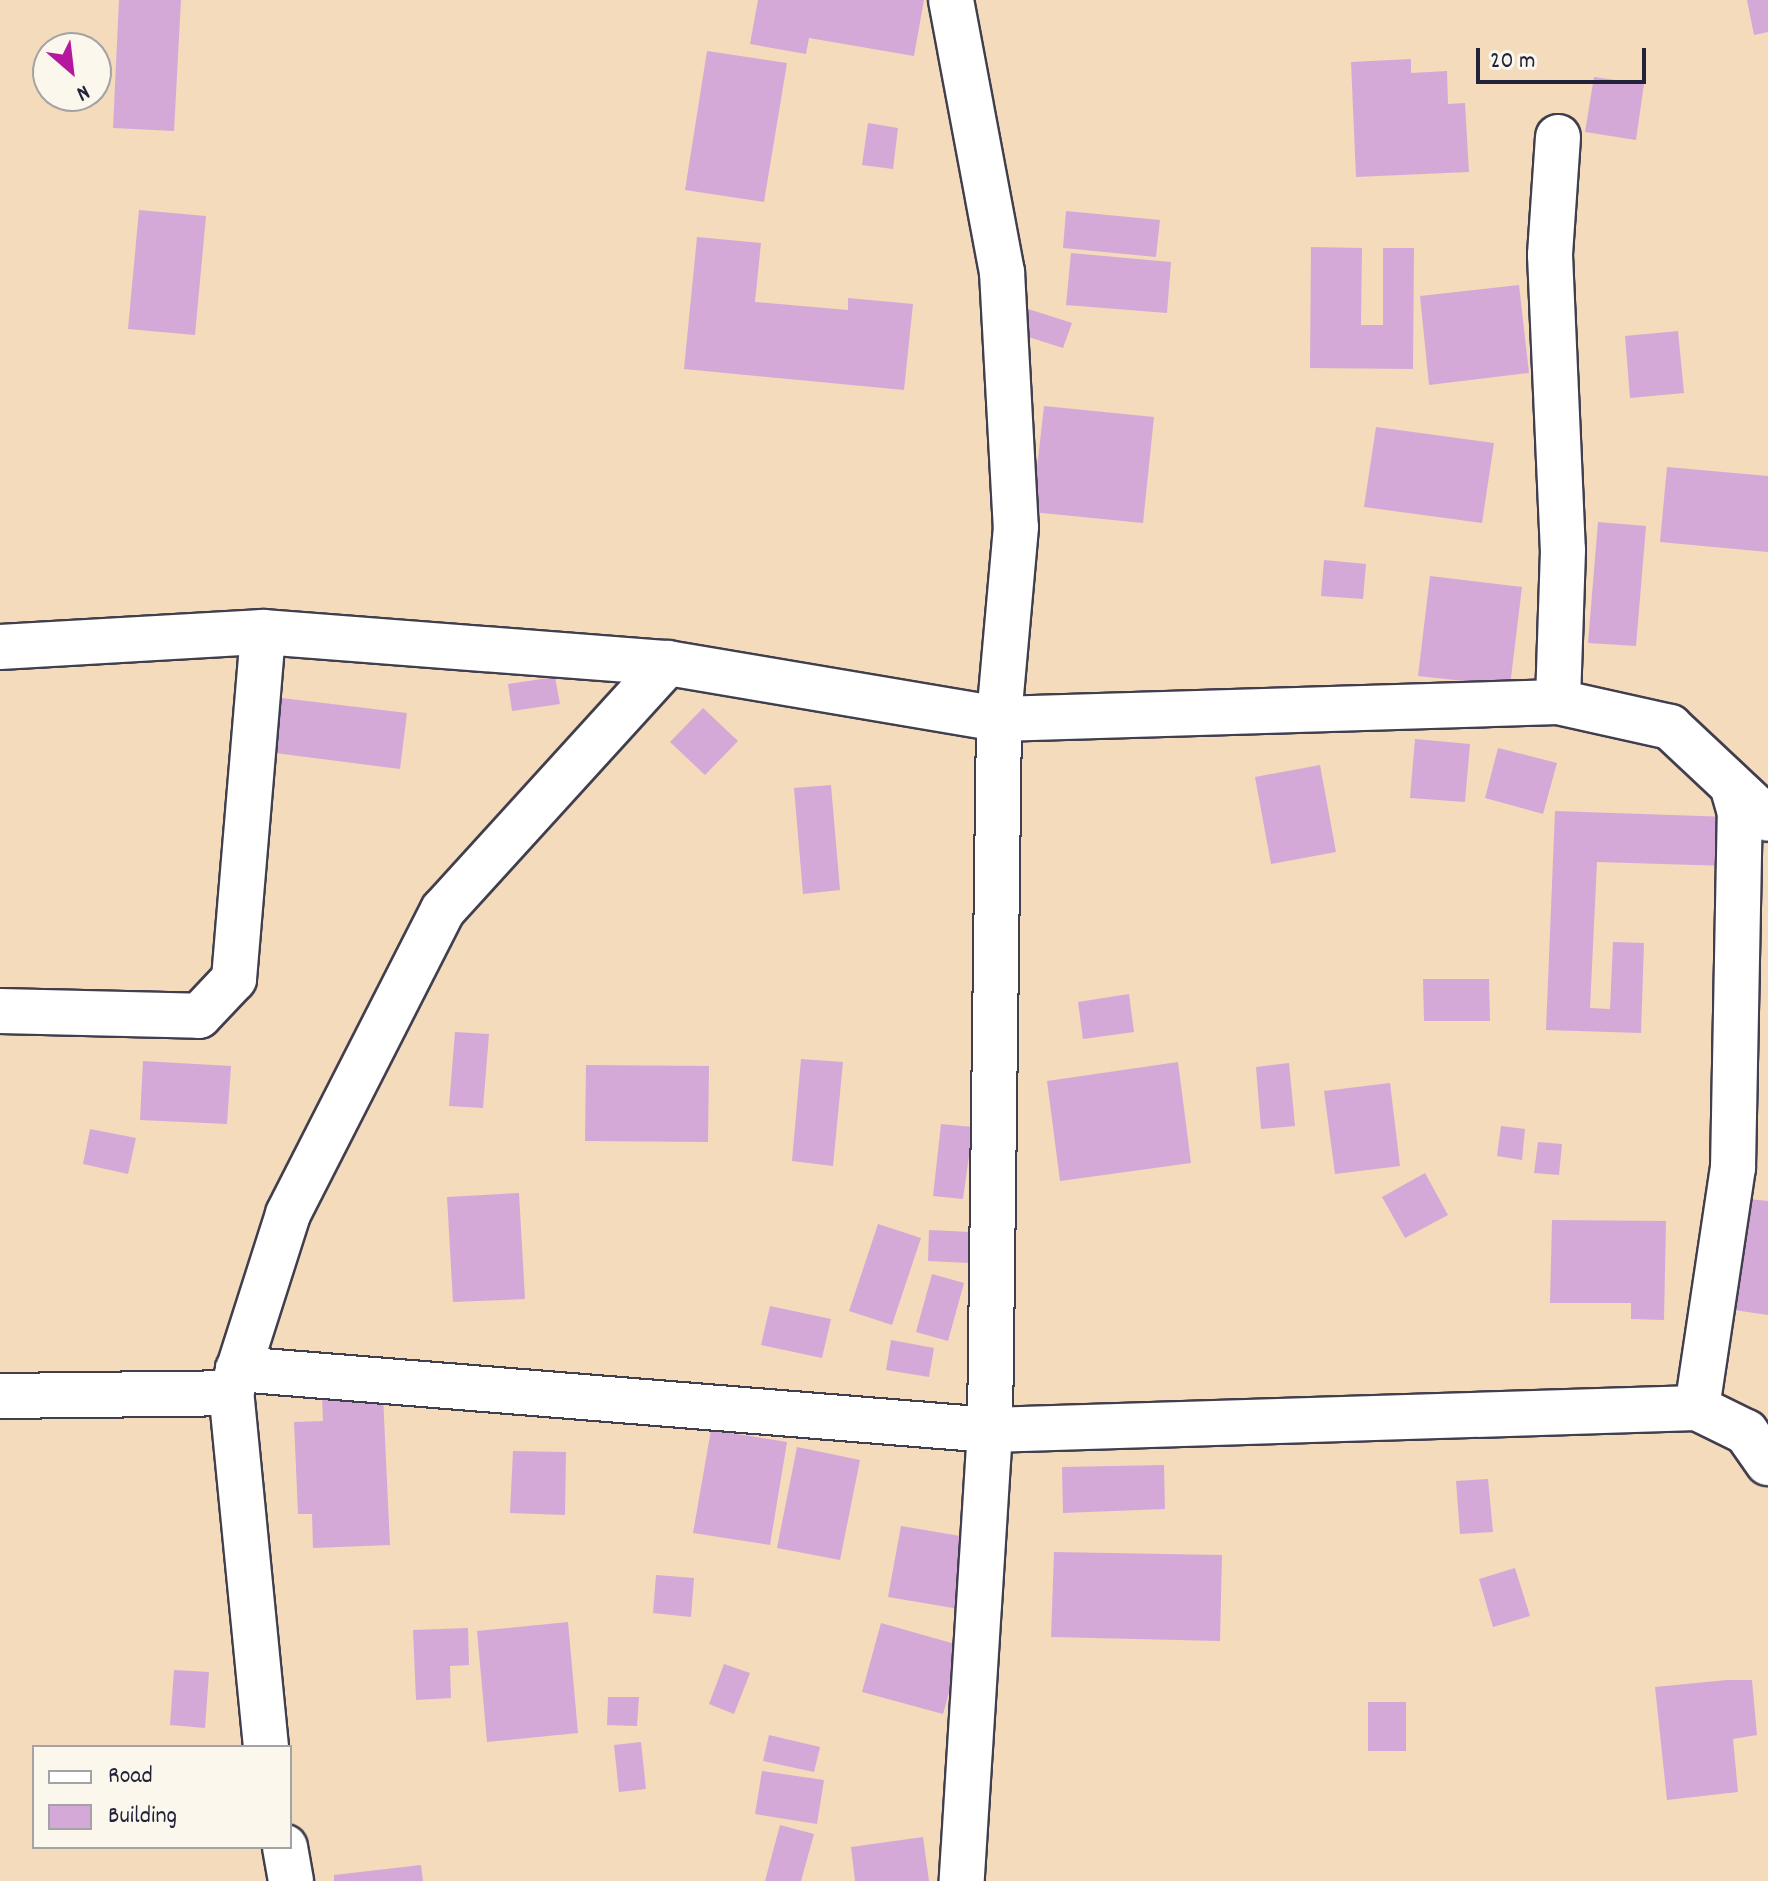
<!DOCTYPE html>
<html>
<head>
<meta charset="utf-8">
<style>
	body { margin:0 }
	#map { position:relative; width:1768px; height:1881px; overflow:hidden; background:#f3dbbc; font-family:Dekko,sans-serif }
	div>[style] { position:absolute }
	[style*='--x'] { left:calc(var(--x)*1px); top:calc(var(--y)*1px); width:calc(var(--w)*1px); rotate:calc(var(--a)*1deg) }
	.building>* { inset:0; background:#d5a9d7 }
	.roads { filter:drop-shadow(2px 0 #413e4e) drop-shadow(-2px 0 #413e4e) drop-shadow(0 2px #413e4e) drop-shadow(0 -2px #413e4e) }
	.minor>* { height:44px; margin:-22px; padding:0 22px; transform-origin:22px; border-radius:22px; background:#fff }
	span { translate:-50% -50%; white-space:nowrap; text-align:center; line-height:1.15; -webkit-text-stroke:6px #fbf7ec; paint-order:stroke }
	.legend { position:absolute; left:32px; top:1745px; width:260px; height:104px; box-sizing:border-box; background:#fbf7ec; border:2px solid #a4a2a5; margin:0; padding:10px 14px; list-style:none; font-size:24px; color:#22223b }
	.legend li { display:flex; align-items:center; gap:16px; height:40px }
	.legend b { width:40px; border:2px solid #a4a2a5 }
	.north { position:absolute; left:32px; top:32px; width:80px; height:80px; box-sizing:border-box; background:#fbf7ec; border:2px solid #a4a2a5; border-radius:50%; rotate:152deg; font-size:22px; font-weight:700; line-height:32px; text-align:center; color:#22223b }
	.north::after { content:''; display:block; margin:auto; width:28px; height:36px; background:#b5179e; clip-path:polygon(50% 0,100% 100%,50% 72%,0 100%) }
	.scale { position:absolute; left:1476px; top:48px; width:170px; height:36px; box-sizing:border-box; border:4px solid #22223b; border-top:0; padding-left:10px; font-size:24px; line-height:28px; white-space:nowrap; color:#22223b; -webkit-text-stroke:6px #fbf7ec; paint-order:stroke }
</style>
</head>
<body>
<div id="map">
	<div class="building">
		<i style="clip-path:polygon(119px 0,181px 0,174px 131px,113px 128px)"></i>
		<i style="clip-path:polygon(758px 0,924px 0,914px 56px,809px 38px,806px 54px,750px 44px)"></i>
		<i style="clip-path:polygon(1747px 0,1768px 0,1768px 32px,1754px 35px)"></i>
		<i style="clip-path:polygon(707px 51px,787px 63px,764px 202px,685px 190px)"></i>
		<i style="clip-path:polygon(1411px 59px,1411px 73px,1447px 71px,1448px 104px,1465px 103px,1469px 172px,1356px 177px,1351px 62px)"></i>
		<i style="clip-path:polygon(1594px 77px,1644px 84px,1636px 140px,1585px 132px)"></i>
		<i style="clip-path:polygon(868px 123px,898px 128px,893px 169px,862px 165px)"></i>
		<i style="clip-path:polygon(139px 210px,206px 216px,195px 335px,128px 329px)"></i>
		<i style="clip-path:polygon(1066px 211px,1160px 220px,1156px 257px,1063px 248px)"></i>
		<i style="clip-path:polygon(697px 237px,761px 243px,755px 302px,848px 310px,848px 298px,913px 304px,904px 390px,684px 369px)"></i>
		<i style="clip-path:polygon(1311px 247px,1362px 248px,1361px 325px,1383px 325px,1383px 248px,1414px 248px,1413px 369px,1310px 368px)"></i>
		<i style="clip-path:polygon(1071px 253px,1171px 262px,1167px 313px,1066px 305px)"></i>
		<i style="clip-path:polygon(1519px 285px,1529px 373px,1429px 385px,1420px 296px)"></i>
		<i style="clip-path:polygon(1022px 307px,1072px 323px,1063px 348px,1013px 332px)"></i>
		<i style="clip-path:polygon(1678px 331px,1684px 393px,1630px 398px,1625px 336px)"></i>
		<i style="clip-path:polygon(1044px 406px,1154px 417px,1143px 523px,1032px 512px)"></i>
		<i style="clip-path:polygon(1376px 427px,1494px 443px,1482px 523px,1364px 507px)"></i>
		<i style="clip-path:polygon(1667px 467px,1768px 476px,1768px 552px,1660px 542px)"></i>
		<i style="clip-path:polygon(1598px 522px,1646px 526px,1636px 646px,1588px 643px)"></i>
		<i style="clip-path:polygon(1324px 560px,1366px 564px,1363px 599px,1321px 596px)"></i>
		<i style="clip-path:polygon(1430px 576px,1522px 587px,1510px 686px,1418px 676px)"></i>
		<i style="clip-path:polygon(555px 677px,560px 704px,512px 711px,508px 684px)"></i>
		<i style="clip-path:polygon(265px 696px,407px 713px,400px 769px,259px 751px)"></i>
		<i style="clip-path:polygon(703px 708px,738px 741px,705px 775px,670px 742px)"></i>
		<i style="clip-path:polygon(1415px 739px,1470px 744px,1465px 802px,1410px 798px)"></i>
		<i style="clip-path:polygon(1498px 748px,1557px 763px,1543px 814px,1485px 798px)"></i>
		<i style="clip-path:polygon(1320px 765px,1336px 852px,1271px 864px,1255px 777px)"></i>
		<i style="clip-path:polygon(831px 785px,840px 890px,803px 894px,794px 788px)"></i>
		<i style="clip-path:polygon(1555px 811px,1730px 817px,1728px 866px,1597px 862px,1590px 1008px,1610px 1009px,1613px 942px,1644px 943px,1641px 1033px,1546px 1030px)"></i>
		<i style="clip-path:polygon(1423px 979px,1489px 979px,1490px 1021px,1424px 1021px)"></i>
		<i style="clip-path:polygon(1129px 994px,1134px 1032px,1083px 1039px,1078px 1002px)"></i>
		<i style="clip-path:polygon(455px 1032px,489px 1034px,483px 1108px,449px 1106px)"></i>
		<i style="clip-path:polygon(801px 1059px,843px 1062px,833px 1166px,792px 1161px)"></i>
		<i style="clip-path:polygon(143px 1061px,231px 1066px,227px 1124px,140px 1120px)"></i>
		<i style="clip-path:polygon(1178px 1062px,1191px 1163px,1060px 1181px,1047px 1081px)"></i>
		<i style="clip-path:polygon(1289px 1063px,1295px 1126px,1261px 1129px,1256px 1067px)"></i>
		<i style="clip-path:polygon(586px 1065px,709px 1066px,708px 1142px,585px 1141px)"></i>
		<i style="clip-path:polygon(1390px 1083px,1400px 1166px,1335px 1174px,1324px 1091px)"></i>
		<i style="clip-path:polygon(941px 1124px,973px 1127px,963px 1199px,933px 1196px)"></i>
		<i style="clip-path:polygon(1501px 1126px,1525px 1129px,1522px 1160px,1497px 1156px)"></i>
		<i style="clip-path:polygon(90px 1129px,136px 1138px,128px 1174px,83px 1164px)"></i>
		<i style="clip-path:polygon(1538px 1142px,1562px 1144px,1559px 1175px,1534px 1173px)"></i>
		<i style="clip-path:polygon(1425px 1173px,1448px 1215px,1405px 1238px,1382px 1197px)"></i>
		<i style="clip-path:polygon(519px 1193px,525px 1299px,453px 1302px,447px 1197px)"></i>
		<i style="clip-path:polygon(1749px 1199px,1768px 1201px,1768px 1315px,1734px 1310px)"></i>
		<i style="clip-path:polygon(1552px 1220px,1666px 1221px,1664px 1320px,1631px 1319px,1631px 1303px,1550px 1303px)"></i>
		<i style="clip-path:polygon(878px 1224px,921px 1238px,892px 1325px,849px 1311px)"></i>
		<i style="clip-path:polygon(929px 1230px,970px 1232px,969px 1263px,928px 1261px)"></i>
		<i style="clip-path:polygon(932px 1274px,964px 1283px,948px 1341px,916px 1332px)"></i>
		<i style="clip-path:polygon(770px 1306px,831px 1319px,822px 1358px,761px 1345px)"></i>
		<i style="clip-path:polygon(891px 1340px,934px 1348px,929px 1377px,886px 1370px)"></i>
		<i style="clip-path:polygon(383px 1396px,390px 1545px,313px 1548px,312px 1514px,298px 1514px,294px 1422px,323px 1421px,322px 1397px)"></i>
		<i style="clip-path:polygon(711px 1430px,787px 1442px,770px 1545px,693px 1533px)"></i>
		<i style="clip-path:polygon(797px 1447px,860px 1460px,840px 1560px,777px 1548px)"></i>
		<i style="clip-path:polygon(513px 1451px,566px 1452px,565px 1515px,510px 1513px)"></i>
		<i style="clip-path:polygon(1164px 1465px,1165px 1509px,1063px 1513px,1062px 1467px)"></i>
		<i style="clip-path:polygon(1488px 1479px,1493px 1532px,1460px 1534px,1456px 1481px)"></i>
		<i style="clip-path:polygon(901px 1526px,984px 1540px,971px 1611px,888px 1597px)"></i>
		<i style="clip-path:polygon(1054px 1552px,1222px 1555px,1220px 1641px,1051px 1637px)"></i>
		<i style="clip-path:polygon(1515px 1568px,1530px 1616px,1493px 1627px,1479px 1579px)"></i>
		<i style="clip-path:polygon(656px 1575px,694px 1578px,691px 1617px,653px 1613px)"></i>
		<i style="clip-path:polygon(568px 1622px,578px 1733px,487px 1742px,477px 1631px)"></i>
		<i style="clip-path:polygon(881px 1623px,962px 1646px,943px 1714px,862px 1692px)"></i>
		<i style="clip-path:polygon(468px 1628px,469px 1665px,450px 1666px,451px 1698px,416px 1700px,413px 1630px)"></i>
		<i style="clip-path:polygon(724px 1664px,750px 1673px,734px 1714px,709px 1704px)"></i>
		<i style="clip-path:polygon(174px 1670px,209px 1672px,205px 1728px,170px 1725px)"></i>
		<i style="clip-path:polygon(1727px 1680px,1752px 1680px,1757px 1735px,1733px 1739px,1738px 1792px,1667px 1800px,1655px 1687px)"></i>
		<i style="clip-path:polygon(608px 1697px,639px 1697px,637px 1726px,607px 1725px)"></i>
		<i style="clip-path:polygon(1368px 1702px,1406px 1702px,1406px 1751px,1368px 1751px)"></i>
		<i style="clip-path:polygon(769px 1735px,820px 1747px,814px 1772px,763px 1761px)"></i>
		<i style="clip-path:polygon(641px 1742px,646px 1789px,619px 1792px,614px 1745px)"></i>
		<i style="clip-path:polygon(762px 1771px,824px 1780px,817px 1824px,755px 1814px)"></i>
		<i style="clip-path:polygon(780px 1825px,814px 1834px,801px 1881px,765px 1881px)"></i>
		<i style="clip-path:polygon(923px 1837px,929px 1881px,855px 1881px,851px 1847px)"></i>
		<i style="clip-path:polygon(421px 1865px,423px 1881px,334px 1881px,334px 1875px)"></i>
	</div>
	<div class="roads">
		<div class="minor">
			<i style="--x:951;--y:0;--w:277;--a:79.4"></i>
			<i style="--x:1002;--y:272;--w:255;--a:86.9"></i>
			<i style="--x:1016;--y:527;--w:193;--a:95.1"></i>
			<i style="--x:999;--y:719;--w:711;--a:90.73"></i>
			<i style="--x:990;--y:1430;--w:452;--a:93.6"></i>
			<i style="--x:1558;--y:137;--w:118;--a:93.9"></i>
			<i style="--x:1550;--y:255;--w:295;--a:87.5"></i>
			<i style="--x:1563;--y:550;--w:152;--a:91.9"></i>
			<i style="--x:0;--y:647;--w:263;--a:-3.3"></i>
			<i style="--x:263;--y:632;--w:406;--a:4.4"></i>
			<i style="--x:668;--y:663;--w:336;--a:9.6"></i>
			<i style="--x:999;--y:719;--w:559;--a:-1.74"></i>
			<i style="--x:1558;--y:702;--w:115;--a:12.6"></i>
			<i style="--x:1670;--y:727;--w:134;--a:43.2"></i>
			<i style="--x:0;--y:1011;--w:199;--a:1.4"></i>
			<i style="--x:199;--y:1016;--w:51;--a:-46.6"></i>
			<i style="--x:234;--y:979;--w:348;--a:-85.2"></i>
			<i style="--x:238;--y:1369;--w:754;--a:4.64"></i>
			<i style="--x:990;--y:1430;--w:707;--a:-1.78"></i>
			<i style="--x:1697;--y:1408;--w:55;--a:26.1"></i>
			<i style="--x:1746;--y:1432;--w:38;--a:55"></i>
			<i style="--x:0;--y:1396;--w:231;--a:-0.7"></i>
			<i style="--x:1697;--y:1408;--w:243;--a:-81.5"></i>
			<i style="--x:1733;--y:1168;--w:355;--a:-88.9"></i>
			<i style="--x:1740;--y:813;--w:26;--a:-106"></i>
			<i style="--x:266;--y:1747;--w:356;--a:-95.6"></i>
			<i style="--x:231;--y:1393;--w:188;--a:-72.3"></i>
			<i style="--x:288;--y:1214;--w:341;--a:-63"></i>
			<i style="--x:443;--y:910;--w:334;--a:-47.7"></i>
			<i style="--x:285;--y:1847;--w:35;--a:80"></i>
		</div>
	</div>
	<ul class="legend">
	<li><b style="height:10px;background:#fff"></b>Road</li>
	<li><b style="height:22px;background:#d5a9d7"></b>Building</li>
	</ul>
	<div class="north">N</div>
	<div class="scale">20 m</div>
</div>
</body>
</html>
